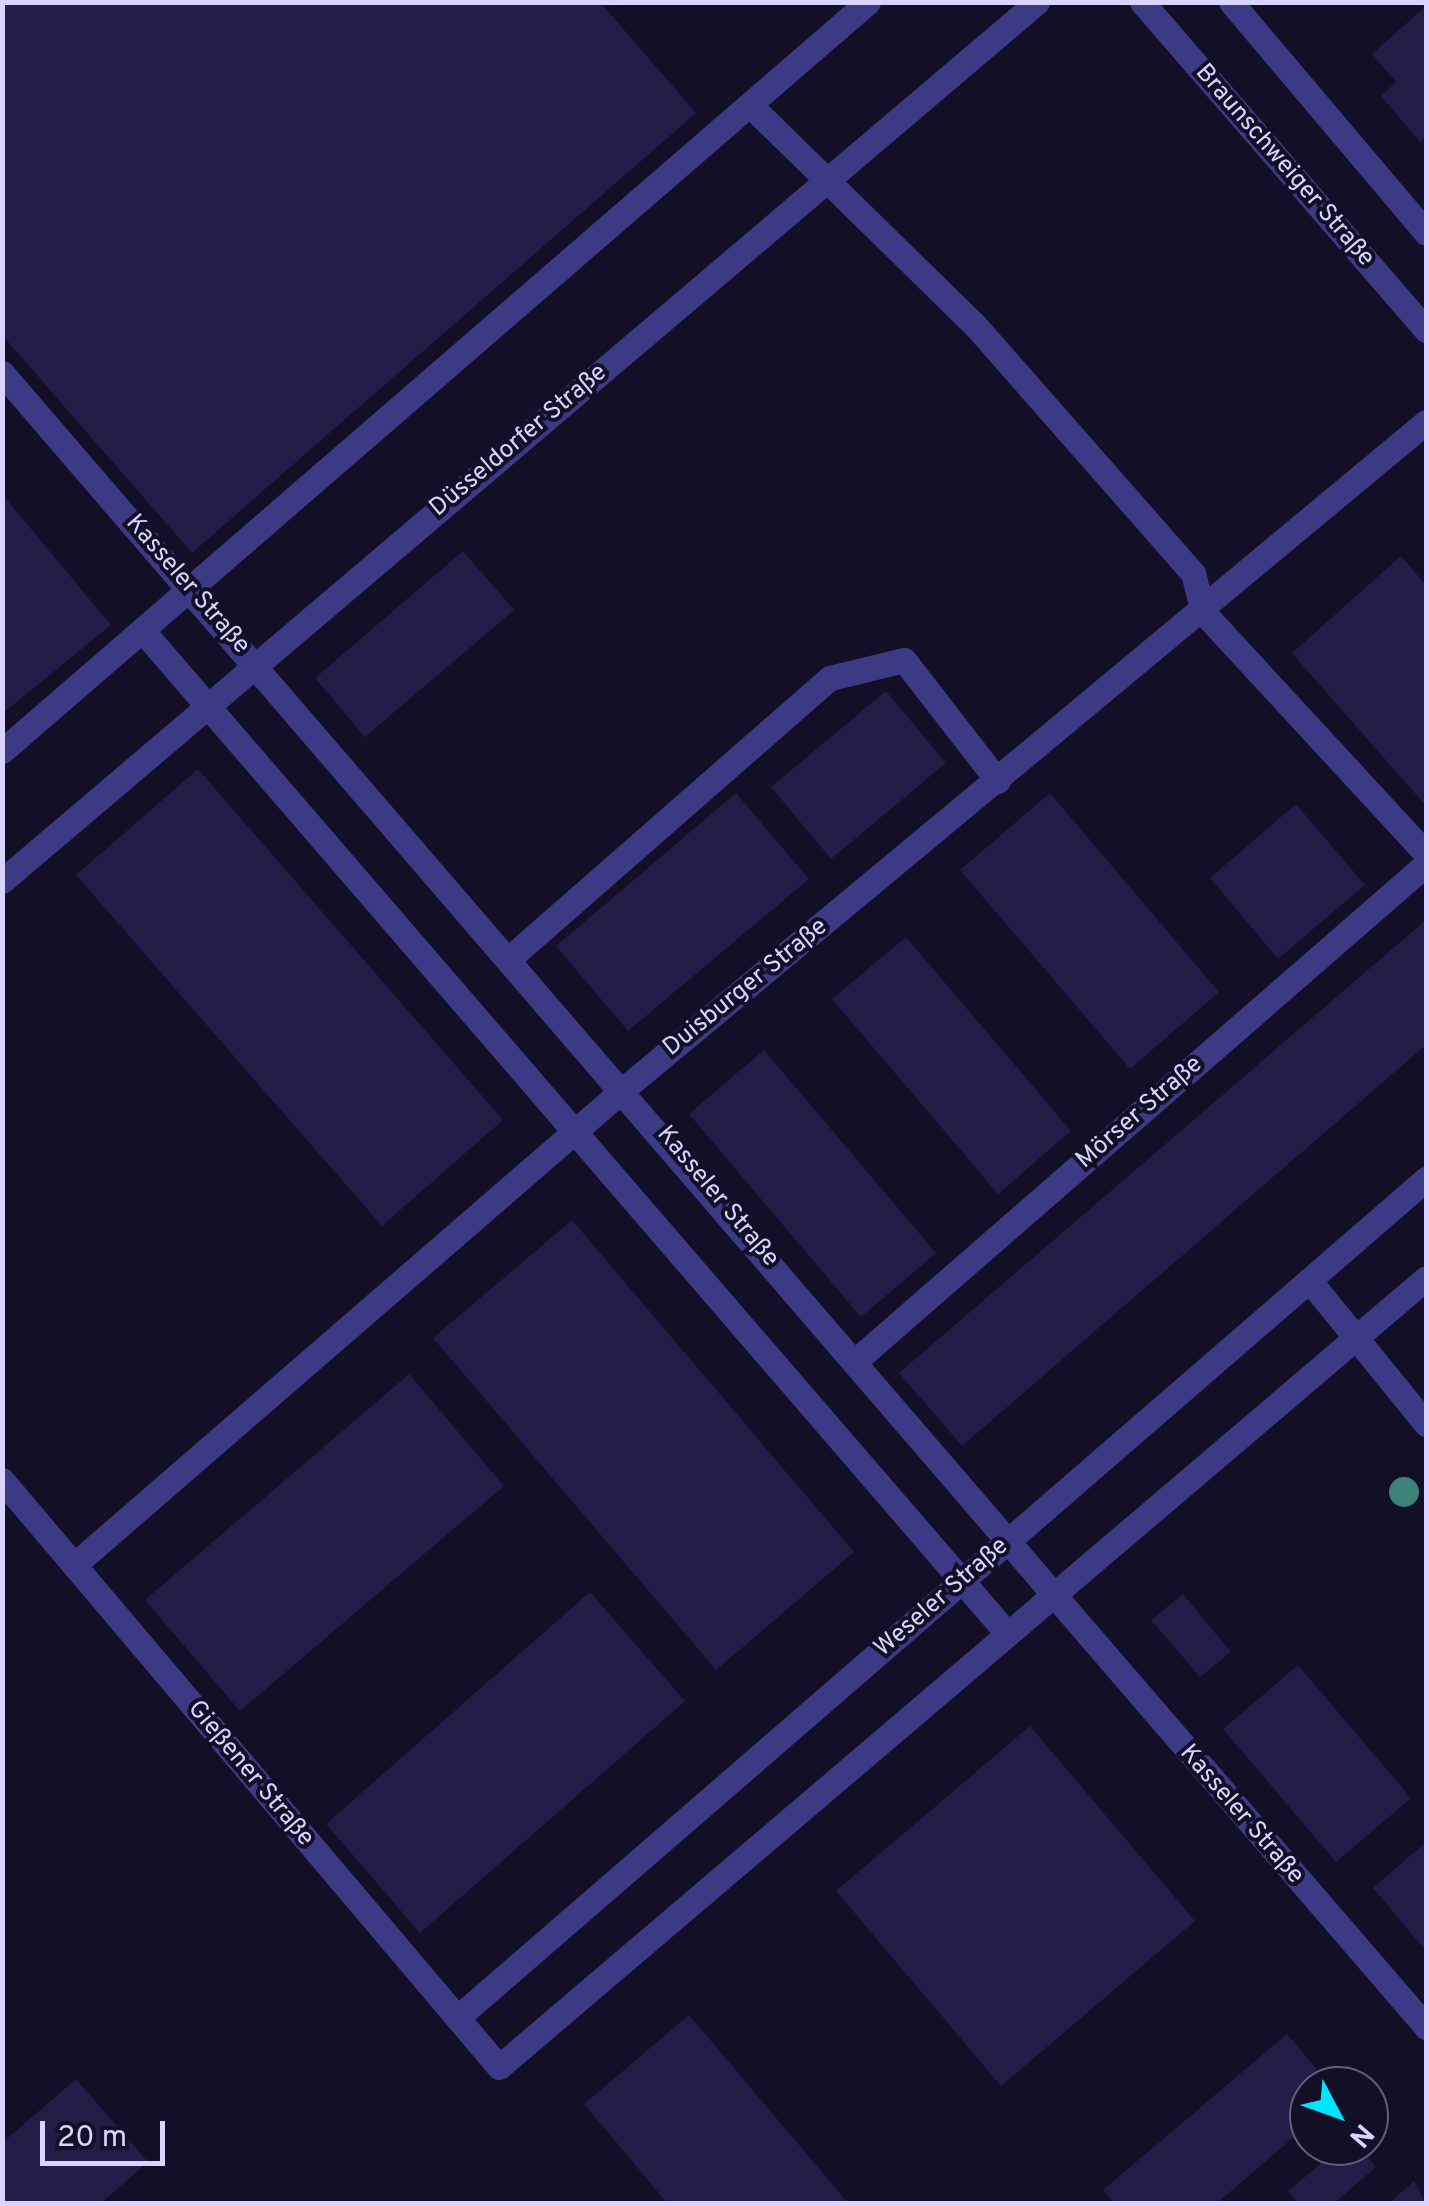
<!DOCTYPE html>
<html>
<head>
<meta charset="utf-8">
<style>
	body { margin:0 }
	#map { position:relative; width:1429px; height:2206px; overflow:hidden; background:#130f26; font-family:Overpass,sans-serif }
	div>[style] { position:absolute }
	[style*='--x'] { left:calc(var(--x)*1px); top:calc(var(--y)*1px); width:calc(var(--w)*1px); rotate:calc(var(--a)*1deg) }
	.building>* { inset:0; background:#241b47 }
	.lane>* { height:25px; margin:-12.5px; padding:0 12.5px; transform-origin:12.5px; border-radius:12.5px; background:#3d3a85 }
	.trees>* { width:30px; height:30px; margin:-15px; border-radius:50%; background:#3d827b }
	span { translate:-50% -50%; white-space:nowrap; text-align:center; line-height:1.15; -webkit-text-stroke:8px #130f26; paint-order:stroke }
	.street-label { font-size:25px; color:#d9d4ff }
	.frame { position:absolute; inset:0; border:5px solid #d9d4ff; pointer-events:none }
	.north { position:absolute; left:1289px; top:2066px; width:100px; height:100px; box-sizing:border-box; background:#130f26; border:2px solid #625e7d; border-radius:50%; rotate:131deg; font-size:28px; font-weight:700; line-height:40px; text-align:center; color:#d9d4ff }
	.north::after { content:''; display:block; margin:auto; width:35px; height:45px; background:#00e5ff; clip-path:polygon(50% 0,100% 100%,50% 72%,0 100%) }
	.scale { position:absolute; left:40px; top:2121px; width:125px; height:45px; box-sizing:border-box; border:5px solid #d9d4ff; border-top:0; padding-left:12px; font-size:30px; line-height:35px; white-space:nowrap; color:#d9d4ff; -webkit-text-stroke:8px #130f26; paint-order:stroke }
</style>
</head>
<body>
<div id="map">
	<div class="building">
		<i style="clip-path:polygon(2px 2px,600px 2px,696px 113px,192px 553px,2px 335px)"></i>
		<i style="clip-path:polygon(1426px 6px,1426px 137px,1420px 142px,1381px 96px,1396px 82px,1372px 54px)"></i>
		<i style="clip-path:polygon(2px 494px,111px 625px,2px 714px)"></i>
		<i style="clip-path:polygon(463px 551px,514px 610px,365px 737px,315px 678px)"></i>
		<i style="clip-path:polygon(1401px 556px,1426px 585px,1426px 806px,1292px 653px)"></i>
		<i style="clip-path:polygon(886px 691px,946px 763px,831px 859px,771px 787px)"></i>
		<i style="clip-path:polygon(198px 769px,503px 1120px,382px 1226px,76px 875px)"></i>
		<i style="clip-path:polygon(736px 793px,809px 879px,628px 1031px,556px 946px)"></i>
		<i style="clip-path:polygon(1050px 793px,1219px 992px,1130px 1069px,960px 870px)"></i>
		<i style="clip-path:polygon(1296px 804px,1365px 885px,1278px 959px,1210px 878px)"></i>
		<i style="clip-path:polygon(1426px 920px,1426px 1045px,962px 1446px,899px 1373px)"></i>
		<i style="clip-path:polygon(906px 937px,1071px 1131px,998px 1194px,832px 999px)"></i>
		<i style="clip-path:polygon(764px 1050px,936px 1253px,861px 1317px,689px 1114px)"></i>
		<i style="clip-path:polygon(572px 1220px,854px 1552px,716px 1670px,433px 1338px)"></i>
		<i style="clip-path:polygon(409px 1374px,504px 1486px,240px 1711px,145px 1600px)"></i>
		<i style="clip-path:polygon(590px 1592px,685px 1701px,420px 1933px,326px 1824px)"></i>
		<i style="clip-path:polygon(1183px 1594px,1231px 1652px,1200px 1677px,1151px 1620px)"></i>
		<i style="clip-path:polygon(1298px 1665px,1411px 1798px,1336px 1862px,1223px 1729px)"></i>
		<i style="clip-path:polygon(1030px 1726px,1195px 1921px,1001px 2086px,836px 1891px)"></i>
		<i style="clip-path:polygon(1426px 1842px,1426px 1951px,1373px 1888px)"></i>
		<i style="clip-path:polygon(689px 2015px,849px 2204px,668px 2204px,584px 2104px)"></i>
		<i style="clip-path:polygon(1287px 2034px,1331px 2086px,1309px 2086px,1309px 2124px,1216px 2204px,1115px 2204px,1103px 2190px)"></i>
		<i style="clip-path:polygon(76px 2079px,148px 2162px,100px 2204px,2px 2204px,2px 2143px)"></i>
		<i style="clip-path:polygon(1342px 2146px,1358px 2146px,1376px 2167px,1333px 2204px,1299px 2204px,1288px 2191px)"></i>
		<i style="clip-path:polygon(1414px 2181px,1426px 2204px,1388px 2204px)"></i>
	</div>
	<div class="lane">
		<i style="--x:1142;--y:2;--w:434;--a:49.1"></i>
		<i style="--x:1231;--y:2;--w:302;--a:49.8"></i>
		<i style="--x:750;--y:105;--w:313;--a:44.4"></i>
		<i style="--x:974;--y:324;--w:332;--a:48.7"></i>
		<i style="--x:1193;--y:573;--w:40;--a:75.6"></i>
		<i style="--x:1203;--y:612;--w:329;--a:47.3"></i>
		<i style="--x:2;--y:373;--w:2183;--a:49.27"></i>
		<i style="--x:142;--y:630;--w:1322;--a:49.23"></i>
		<i style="--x:2;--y:751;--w:1145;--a:-40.86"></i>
		<i style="--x:2;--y:881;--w:1358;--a:-40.34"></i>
		<i style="--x:512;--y:956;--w:422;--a:-41.2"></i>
		<i style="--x:830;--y:678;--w:76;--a:-13.7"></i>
		<i style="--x:904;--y:660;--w:153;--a:52.2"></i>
		<i style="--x:1309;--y:1280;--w:186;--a:50.9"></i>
		<i style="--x:854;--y:1362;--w:758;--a:-41.04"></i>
		<i style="--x:2;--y:1480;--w:769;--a:49.75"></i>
		<i style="--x:499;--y:2067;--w:1217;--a:-40.4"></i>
		<i style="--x:74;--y:1565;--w:730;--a:-40.89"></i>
		<i style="--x:626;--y:1087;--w:1040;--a:-39.74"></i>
		<i style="--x:457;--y:2018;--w:1282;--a:-40.89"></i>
	</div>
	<div class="trees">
		<i style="left:1404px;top:1492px"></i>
	</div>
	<div class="street-label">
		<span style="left:1284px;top:166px;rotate:49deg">Braunschweiger Straße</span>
		<span style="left:519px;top:441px;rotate:-40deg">Düsseldorfer Straße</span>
		<span style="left:187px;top:585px;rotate:49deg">Kasseler Straße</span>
		<span style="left:746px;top:988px;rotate:-39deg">Duisburger Straße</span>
		<span style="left:1140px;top:1113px;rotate:-41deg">Mörser Straße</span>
		<span style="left:717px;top:1197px;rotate:50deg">Kasseler Straße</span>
		<span style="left:942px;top:1598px;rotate:-41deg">Weseler Straße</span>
		<span style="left:250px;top:1774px;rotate:50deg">Gießener Straße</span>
		<span style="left:1241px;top:1815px;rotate:49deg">Kasseler Straße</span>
	</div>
	<div class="frame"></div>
	<div class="north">N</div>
	<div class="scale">20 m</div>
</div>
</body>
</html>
